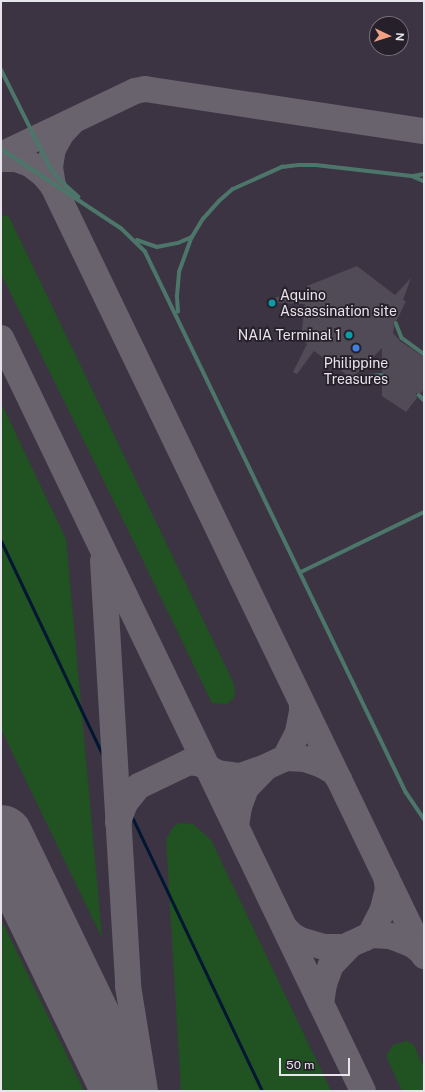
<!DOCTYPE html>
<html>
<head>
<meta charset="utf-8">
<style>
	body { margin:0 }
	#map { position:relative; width:425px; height:1092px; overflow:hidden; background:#302a35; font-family:"Public Sans",sans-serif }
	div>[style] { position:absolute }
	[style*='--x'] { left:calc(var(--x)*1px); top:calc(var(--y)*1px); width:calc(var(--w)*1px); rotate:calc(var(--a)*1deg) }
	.built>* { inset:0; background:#3c3443 }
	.green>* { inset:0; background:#205222 }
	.stream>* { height:3px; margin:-1.5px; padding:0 1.5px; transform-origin:1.5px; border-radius:1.5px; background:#001632 }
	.taxiway>* { height:26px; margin:-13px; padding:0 13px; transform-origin:13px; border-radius:13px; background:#68636d }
	.runway>* { height:64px; margin:-32px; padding:0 32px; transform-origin:32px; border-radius:32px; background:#68636d }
	.building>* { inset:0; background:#514a57 }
	.lane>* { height:3.5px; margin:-1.75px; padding:0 1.75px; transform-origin:1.75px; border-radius:1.75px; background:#4d766a }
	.dots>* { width:11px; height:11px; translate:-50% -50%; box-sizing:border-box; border:2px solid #26202b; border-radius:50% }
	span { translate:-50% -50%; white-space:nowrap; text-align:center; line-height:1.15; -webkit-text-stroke:3.5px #26202b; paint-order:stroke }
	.poi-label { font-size:14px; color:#e8e4ec }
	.left { translate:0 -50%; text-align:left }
	.right { translate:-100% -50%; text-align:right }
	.frame { position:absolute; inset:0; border:2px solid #e8e4ec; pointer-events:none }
	.north { position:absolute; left:369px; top:16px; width:40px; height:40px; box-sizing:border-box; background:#26202b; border:1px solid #746e78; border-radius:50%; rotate:94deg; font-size:11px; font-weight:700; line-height:16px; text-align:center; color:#e8e4ec }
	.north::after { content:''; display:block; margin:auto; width:14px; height:18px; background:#f39f83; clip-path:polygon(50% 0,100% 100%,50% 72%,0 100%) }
	.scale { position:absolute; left:279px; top:1058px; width:71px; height:18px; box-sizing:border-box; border:2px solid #e8e4ec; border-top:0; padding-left:5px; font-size:12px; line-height:14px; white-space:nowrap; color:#e8e4ec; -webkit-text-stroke:3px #26202b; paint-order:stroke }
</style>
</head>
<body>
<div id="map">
	<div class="built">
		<i style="clip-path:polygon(evenodd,1px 1px,424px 1px,424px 1091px,1px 1091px,1px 1px,377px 24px,401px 24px,401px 48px,377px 48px,377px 24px)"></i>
	</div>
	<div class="green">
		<i style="clip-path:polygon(1px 215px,8px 216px,10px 219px,234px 684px,235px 695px,233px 699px,227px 704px,212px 703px,132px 538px,1px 274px)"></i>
		<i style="clip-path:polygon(1px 403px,66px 539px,102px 938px,1px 729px)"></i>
		<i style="clip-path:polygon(180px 823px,193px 824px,211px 840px,331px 1091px,181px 1091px,166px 840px,173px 827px)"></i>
		<i style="clip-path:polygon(1px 919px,84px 1091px,1px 1091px)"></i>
		<i style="clip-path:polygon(407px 1041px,413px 1044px,424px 1067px,424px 1091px,402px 1091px,386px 1056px,393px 1045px)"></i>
	</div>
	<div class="stream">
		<i style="--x:1;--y:541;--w:609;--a:64.61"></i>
	</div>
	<div class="taxiway">
		<i style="--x:1;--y:155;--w:148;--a:-25.5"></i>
		<i style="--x:135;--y:91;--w:10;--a:-11"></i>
		<i style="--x:145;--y:89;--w:282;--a:8.6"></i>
		<i style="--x:1;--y:159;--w:15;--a:0"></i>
		<i style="--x:16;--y:159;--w:15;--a:20"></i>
		<i style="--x:30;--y:164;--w:16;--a:38"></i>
		<i style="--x:43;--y:174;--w:16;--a:50"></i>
		<i style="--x:53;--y:186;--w:855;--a:64.27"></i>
		<i style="--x:53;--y:186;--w:19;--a:-99"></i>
		<i style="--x:50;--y:167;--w:18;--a:-81"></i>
		<i style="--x:53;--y:149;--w:18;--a:-61"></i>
		<i style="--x:62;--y:133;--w:16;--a:-47"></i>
		<i style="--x:1;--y:338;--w:835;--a:64.32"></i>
		<i style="--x:103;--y:561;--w:426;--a:86.6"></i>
		<i style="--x:128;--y:986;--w:106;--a:80.8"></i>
		<i style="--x:118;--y:822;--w:20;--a:-70"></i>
		<i style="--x:125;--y:803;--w:22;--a:-51"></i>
		<i style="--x:139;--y:786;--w:55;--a:-25.6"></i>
		<i style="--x:189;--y:762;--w:12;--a:9"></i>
		<i style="--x:201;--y:764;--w:19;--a:28"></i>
		<i style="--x:218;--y:773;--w:22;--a:8"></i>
		<i style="--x:240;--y:776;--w:28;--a:-19"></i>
		<i style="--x:266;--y:767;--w:21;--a:-25"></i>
		<i style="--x:285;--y:758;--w:29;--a:-63"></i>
		<i style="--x:298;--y:732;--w:20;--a:-79"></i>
		<i style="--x:302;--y:712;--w:8;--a:-90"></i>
		<i style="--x:236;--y:826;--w:19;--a:-81"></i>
		<i style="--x:239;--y:807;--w:20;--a:-70"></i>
		<i style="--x:246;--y:788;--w:29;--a:-46"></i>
		<i style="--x:266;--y:767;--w:21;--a:-25"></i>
		<i style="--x:285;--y:758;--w:20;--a:3"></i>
		<i style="--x:305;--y:759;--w:18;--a:19"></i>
		<i style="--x:322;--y:765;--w:14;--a:30"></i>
		<i style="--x:334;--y:772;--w:9;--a:54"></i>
		<i style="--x:285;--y:928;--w:10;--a:45"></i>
		<i style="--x:292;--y:935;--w:9;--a:32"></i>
		<i style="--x:300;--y:940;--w:25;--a:16"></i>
		<i style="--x:324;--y:947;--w:20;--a:0"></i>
		<i style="--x:344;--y:947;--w:23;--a:-23"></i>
		<i style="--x:365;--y:938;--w:6;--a:-31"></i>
		<i style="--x:370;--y:935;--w:29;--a:-63"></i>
		<i style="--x:383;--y:909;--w:21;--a:-76"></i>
		<i style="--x:388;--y:889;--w:13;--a:-99"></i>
		<i style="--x:321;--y:1003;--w:19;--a:-81"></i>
		<i style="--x:324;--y:984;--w:20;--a:-70"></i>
		<i style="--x:331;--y:965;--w:29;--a:-46"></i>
		<i style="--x:351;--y:944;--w:21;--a:-25"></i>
		<i style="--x:370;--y:935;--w:20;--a:3"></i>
		<i style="--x:390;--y:936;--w:12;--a:20"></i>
		<i style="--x:401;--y:940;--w:13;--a:23"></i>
		<i style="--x:413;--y:945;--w:14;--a:39"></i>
	</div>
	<div class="runway">
		<i style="--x:1;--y:837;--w:282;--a:64.2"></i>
	</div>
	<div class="building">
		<i style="clip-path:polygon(357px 266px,395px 295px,411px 278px,403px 300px,406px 301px,397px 320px,393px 322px,394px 328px,393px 333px,400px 341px,424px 357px,424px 389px,421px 393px,416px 393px,417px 398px,406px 412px,382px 396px,382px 378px,385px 375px,382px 372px,382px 348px,356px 374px,352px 375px,351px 378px,314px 351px,297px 374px,293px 372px,307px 344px,301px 338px,305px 304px,276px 303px,276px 297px,306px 296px,307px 286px)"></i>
	</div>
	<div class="lane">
		<i style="--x:1;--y:69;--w:110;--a:63.4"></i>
		<i style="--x:50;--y:167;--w:16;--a:52"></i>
		<i style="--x:60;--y:180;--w:25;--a:42"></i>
		<i style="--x:1;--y:149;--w:144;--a:33.4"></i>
		<i style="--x:121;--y:228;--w:33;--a:44"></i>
		<i style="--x:145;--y:251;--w:601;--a:64.25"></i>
		<i style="--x:406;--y:792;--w:32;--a:56"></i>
		<i style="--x:414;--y:177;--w:11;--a:22"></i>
		<i style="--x:137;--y:240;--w:21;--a:19"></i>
		<i style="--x:157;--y:247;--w:21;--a:-11"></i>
		<i style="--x:178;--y:243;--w:15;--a:-23"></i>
		<i style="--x:178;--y:312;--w:16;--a:-94"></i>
		<i style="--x:177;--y:296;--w:24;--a:-85"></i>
		<i style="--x:179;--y:272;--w:37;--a:-70"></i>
		<i style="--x:192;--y:237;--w:21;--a:-59"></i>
		<i style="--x:203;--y:219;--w:24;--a:-48"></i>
		<i style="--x:219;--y:201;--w:18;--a:-41"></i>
		<i style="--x:233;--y:189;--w:54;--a:-24.2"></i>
		<i style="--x:282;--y:167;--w:16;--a:-7"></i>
		<i style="--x:298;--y:165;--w:18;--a:0"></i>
		<i style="--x:316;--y:165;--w:98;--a:6.5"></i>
		<i style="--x:413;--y:176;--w:11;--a:-10"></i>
		<i style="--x:396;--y:323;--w:16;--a:68"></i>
		<i style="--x:402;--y:338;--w:27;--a:36"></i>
		<i style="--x:354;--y:377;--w:28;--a:-4"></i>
		<i style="--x:419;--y:395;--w:7;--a:45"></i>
		<i style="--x:301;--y:572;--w:137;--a:-26"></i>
	</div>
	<div class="dots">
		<i style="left:272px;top:303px;background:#0f9aa8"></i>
		<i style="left:349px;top:335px;background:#0f9aa8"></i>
		<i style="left:356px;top:348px;background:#3f7fe0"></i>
	</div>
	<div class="poi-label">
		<span class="left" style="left:280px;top:303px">Aquino<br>Assassination site</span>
		<span class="right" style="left:341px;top:335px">NAIA Terminal 1</span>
		<span style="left:356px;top:371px">Philippine<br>Treasures</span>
	</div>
	<div class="frame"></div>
	<div class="north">N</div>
	<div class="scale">50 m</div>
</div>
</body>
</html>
